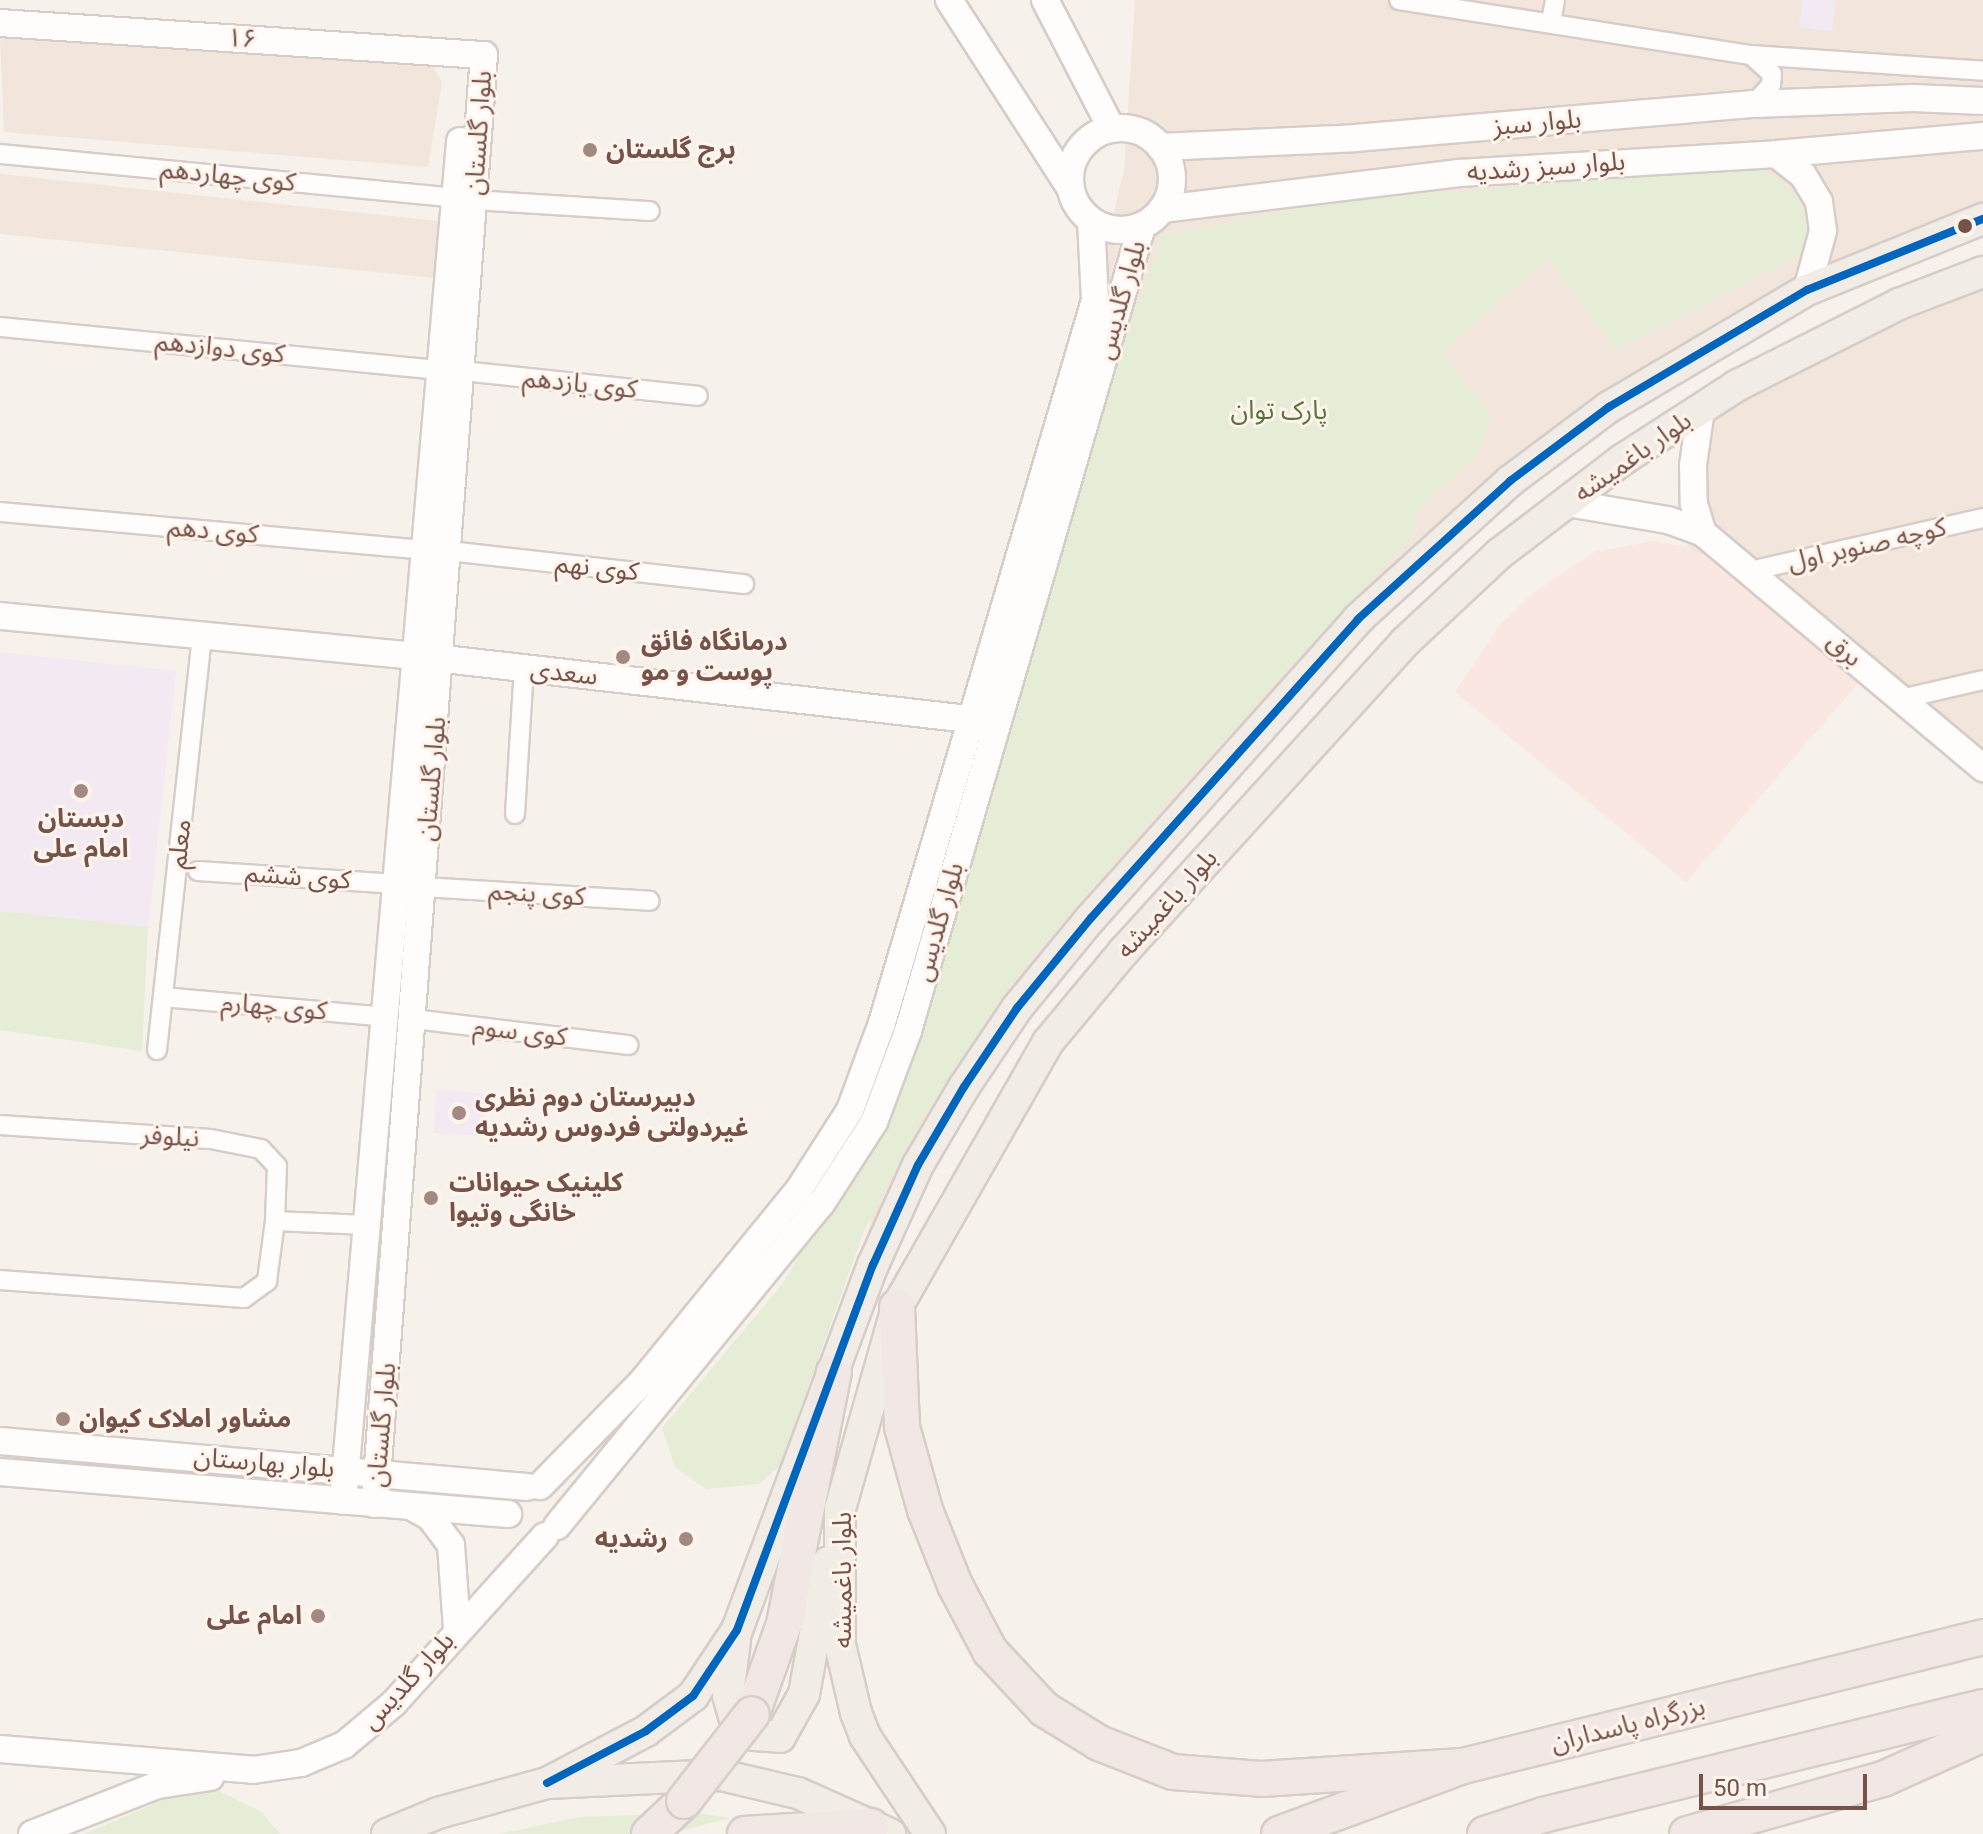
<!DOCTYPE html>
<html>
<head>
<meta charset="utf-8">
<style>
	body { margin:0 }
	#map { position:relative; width:1983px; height:1834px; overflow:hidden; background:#f7f1eb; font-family:Roboto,"Noto Sans Arabic",sans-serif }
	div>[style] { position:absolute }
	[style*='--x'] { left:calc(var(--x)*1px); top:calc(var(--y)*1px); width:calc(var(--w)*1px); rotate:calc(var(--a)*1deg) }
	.residential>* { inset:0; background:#f2e5db }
	.commercial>* { inset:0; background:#fae7e2 }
	.education>* { inset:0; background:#f2e9f2 }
	.green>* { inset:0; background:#e6edd6 }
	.roads { filter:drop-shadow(2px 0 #d6ccc8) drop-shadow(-2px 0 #d6ccc8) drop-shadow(0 2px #d6ccc8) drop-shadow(0 -2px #d6ccc8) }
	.street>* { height:18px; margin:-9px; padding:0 9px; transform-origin:9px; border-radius:9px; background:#fefdfc }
	.secondary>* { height:26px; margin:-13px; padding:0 13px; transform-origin:13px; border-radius:13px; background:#fefdfc }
	.secondary>.ring { margin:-13px; padding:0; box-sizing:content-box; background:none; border:26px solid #fefdfc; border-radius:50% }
	.primary>* { height:30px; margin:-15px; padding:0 15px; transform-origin:15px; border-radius:15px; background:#f2ece6 }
	.highway>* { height:34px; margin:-17px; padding:0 17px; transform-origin:17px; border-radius:17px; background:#f1e7e4 }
	.bridges { filter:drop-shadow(2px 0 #d8ceca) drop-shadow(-2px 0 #d8ceca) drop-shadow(0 2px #d8ceca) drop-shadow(0 -2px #d8ceca) }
	.highway-bridge>* { height:34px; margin:-17px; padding:0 17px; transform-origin:17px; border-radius:17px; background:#f1e7e4 }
	.bus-1>* { height:8px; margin:-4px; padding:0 4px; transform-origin:4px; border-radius:4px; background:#0065bd }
	.dots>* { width:22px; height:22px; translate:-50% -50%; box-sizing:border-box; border:4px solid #fff4ec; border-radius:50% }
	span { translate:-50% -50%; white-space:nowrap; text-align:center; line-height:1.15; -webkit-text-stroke:6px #fff4ec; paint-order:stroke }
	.street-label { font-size:26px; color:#75534b }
	.poi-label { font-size:26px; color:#75534b; font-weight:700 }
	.left { translate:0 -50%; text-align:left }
	.right { translate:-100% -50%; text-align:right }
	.park-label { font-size:26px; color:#587440 }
	.scale { position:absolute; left:1699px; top:1774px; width:168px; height:36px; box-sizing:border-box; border:4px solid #75534b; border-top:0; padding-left:10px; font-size:24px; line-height:28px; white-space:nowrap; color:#75534b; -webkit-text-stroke:6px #fff4ec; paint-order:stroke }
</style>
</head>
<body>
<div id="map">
	<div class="residential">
		<i style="clip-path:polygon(1135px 0,1983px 0,1983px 225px,1818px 285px,1651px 381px,1316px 666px,988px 1054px,834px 1372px,1124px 170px)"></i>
		<i style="clip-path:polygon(0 35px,433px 67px,442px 82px,428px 167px,4px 132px)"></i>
		<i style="clip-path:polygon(0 174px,438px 221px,435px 278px,0 234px)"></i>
		<i style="clip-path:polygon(1983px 277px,1983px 786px,1738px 578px,1687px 547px,1712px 406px)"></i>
	</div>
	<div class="commercial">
		<i style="clip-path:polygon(1653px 541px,1687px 547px,1720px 563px,1861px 680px,1686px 882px,1455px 692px,1500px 625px,1533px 593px,1594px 552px)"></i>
	</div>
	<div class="education">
		<i style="clip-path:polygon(1802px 0,1836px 0,1832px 32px,1799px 27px)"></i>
		<i style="clip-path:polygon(0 652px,176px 671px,148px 927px,0 911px)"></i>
		<i style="clip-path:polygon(437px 1089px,485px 1094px,482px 1136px,433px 1133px)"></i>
	</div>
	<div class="green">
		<i style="clip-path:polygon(1759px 167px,1782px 180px,1807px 209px,1810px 241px,1800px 255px,1616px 350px,1548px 259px,1441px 353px,1491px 416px,1477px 455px,1420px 506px,1411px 537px,1169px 799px,1027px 963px,923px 1118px,864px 1231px,780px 1466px,759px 1484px,706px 1489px,675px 1467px,662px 1428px,783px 1283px,896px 1089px,1088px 447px,1162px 236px,1343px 200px)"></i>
		<i style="clip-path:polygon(0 911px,148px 927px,142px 1051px,0 1030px)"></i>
		<i style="clip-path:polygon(217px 1790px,262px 1812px,280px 1834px,84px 1834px,170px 1797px)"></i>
		<i style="clip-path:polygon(698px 1813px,731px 1818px,668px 1834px,498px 1834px,579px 1817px)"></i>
	</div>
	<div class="roads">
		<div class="street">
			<i style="--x:1399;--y:0;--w:356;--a:8.9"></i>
			<i style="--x:1751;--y:55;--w:233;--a:3.9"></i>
			<i style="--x:1551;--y:21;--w:21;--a:-79"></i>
			<i style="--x:1751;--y:55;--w:28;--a:42"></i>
			<i style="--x:1772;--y:74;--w:11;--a:95"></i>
			<i style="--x:1771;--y:85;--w:25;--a:132"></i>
			<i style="--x:0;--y:154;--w:457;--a:5.5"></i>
			<i style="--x:474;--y:200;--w:176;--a:3.6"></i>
			<i style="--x:0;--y:327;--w:443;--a:5.6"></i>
			<i style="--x:462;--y:371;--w:237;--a:6"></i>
			<i style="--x:0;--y:512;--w:428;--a:5.1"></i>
			<i style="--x:449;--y:551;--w:297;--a:6.4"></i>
			<i style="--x:1750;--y:571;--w:239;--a:-12.8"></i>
			<i style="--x:1901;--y:699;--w:84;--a:-13"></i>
			<i style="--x:515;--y:814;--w:146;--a:-86.5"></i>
			<i style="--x:198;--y:871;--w:200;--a:3.7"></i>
			<i style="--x:423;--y:887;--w:227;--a:3.5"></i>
			<i style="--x:163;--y:997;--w:223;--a:5.1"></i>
			<i style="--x:413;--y:1019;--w:217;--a:6.9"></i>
			<i style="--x:157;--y:1050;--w:414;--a:-83.8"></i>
			<i style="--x:0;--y:1125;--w:211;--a:3.8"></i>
			<i style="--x:211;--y:1139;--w:51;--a:11.3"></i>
			<i style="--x:261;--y:1149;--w:23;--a:47"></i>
			<i style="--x:277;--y:1166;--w:55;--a:92.1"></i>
			<i style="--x:0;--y:1280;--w:245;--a:4.2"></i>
			<i style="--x:244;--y:1298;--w:29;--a:-36"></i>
			<i style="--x:267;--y:1281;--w:61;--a:-82.4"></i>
			<i style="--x:275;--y:1221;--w:91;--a:2.5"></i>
		</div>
		<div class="secondary">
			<i style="--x:949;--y:0;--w:224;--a:57.2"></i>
			<i style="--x:1045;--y:0;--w:145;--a:62.6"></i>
			<i style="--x:0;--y:23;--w:485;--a:3.8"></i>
			<i style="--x:484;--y:55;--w:1453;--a:94.3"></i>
			<i class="ring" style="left:1070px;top:128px;width:76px;height:76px"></i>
			<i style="--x:1160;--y:147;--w:195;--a:-2.6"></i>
			<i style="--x:1355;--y:138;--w:400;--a:-4.9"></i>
			<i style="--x:1754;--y:104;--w:159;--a:-2.2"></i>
			<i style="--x:1913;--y:98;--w:70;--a:2.5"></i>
			<i style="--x:1776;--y:154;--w:208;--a:-5"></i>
			<i style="--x:1162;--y:209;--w:299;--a:-6.9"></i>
			<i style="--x:1459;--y:173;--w:318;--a:-3.4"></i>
			<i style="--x:1776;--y:154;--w:34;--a:38"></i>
			<i style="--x:1803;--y:175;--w:31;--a:59"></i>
			<i style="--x:1819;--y:202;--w:29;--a:82"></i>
			<i style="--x:1823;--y:231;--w:61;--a:105.2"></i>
			<i style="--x:1701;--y:409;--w:57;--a:98.1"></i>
			<i style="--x:1693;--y:465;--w:39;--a:89"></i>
			<i style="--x:1694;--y:504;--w:30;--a:73"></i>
			<i style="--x:1567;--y:503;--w:102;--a:9.6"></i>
			<i style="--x:1668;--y:520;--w:37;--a:20"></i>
			<i style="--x:1703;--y:533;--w:366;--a:40"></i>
			<i style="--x:0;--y:616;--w:420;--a:5.5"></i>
			<i style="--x:418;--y:656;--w:572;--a:6.53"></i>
			<i style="--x:0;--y:1441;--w:529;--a:4.99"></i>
			<i style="--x:0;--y:1472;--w:510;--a:4.73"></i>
			<i style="--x:540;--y:1486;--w:146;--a:-45.6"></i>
			<i style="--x:642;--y:1382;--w:250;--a:-50.8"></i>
			<i style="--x:800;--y:1188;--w:93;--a:-57.3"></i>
			<i style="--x:850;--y:1110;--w:93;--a:-69.8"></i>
			<i style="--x:882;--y:1023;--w:754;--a:-73.58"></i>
			<i style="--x:1095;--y:300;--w:79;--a:-92.9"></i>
			<i style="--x:343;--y:1501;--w:1365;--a:-85.08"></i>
			<i style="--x:412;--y:1507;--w:21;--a:29"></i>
			<i style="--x:430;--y:1517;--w:35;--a:53"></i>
			<i style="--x:451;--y:1545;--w:84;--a:85.9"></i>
			<i style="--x:557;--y:1526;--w:416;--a:-50.7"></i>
			<i style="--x:821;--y:1204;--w:98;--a:-57.1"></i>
			<i style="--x:874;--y:1122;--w:97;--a:-69.5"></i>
			<i style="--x:908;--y:1031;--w:838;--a:-73.79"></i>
			<i style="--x:0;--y:1749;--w:254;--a:4.7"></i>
			<i style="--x:253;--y:1770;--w:49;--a:-8.3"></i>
			<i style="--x:301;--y:1763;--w:47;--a:-22.7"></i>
			<i style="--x:344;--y:1745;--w:65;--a:-40"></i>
			<i style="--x:394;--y:1703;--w:225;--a:-47.9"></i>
			<i style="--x:32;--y:1834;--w:135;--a:-21.3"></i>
			<i style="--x:158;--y:1785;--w:53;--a:-8.7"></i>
		</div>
		<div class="primary">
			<i style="--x:735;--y:1641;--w:54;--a:97.4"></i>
			<i style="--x:728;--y:1695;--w:26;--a:74"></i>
			<i style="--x:735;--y:1720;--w:24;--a:38"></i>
			<i style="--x:754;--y:1735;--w:26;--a:4"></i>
			<i style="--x:780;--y:1737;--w:49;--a:-60.8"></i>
			<i style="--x:804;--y:1694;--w:134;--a:-79.7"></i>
			<i style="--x:547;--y:1783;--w:112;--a:-27.7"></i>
			<i style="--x:646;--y:1731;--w:59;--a:-36.7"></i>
			<i style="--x:693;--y:1696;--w:79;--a:-56.3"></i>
			<i style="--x:737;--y:1630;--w:390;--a:-69.6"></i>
			<i style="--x:873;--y:1265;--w:110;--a:-65.8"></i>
			<i style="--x:918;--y:1165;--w:91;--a:-59.5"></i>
			<i style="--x:964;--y:1087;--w:95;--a:-56.1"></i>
			<i style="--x:1017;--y:1008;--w:117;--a:-50.6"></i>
			<i style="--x:1091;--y:918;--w:401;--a:-48.2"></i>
			<i style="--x:1358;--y:619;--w:205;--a:-42.2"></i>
			<i style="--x:1510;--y:481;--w:124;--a:-36.8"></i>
			<i style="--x:1609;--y:407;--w:230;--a:-30.6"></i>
			<i style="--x:1807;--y:290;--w:190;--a:-22"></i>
			<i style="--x:387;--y:1834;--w:55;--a:-22.4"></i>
			<i style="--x:438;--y:1813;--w:113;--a:-15.4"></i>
			<i style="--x:547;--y:1783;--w:174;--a:-2.6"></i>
			<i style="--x:721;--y:1775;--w:79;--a:13.2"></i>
			<i style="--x:798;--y:1793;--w:101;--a:24"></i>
			<i style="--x:930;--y:1834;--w:118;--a:-123.6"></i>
			<i style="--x:865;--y:1736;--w:25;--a:-111"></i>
			<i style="--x:856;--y:1713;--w:71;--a:-103.1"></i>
			<i style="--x:840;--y:1644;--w:135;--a:-90"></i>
			<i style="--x:840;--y:1509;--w:210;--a:-74.2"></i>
			<i style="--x:897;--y:1307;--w:305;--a:-60.3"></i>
			<i style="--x:1048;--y:1042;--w:119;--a:-50.1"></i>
			<i style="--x:1124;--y:951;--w:418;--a:-47.7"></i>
			<i style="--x:1405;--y:642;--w:129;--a:-43.1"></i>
			<i style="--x:1499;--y:554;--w:155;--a:-37.4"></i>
			<i style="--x:1622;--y:460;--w:138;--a:-32.9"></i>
			<i style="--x:1738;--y:385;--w:180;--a:-26.7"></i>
			<i style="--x:1899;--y:304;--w:90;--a:-20.9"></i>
		</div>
		<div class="highway">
			<i style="--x:897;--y:1307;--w:120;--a:87.6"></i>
			<i style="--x:902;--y:1427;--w:86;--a:74.5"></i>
			<i style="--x:925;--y:1510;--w:81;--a:68.2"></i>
			<i style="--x:955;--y:1585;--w:75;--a:62.1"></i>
			<i style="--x:990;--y:1651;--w:79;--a:47"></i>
			<i style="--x:1044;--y:1709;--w:65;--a:31.7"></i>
			<i style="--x:1099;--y:1743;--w:79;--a:21.4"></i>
			<i style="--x:1173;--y:1772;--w:88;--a:4.5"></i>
			<i style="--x:1261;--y:1779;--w:202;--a:-3.7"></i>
			<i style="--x:752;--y:1714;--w:96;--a:-70.4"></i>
			<i style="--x:784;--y:1624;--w:257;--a:-78.8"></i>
			<i style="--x:649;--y:1834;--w:48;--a:-43.3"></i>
			<i style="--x:745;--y:1834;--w:126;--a:-3.6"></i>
			<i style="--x:1279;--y:1834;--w:196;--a:-20.3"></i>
			<i style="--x:1463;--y:1766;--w:536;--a:-13.93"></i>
			<i style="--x:1485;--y:1834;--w:61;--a:-18.1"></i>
			<i style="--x:1543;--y:1815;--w:453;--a:-13.8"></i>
			<i style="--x:1687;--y:1834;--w:204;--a:-15.7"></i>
			<i style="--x:1883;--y:1779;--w:110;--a:-24.2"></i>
		</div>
	</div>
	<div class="bridges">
		<div class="highway-bridge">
			<i style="--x:684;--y:1801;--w:110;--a:-52"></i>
		</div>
	</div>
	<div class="bus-1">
		<i style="--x:547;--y:1783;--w:112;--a:-27.7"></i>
		<i style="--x:646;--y:1731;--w:59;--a:-36.7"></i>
		<i style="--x:693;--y:1696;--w:79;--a:-56.3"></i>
		<i style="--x:737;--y:1630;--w:390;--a:-69.6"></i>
		<i style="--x:873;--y:1265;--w:110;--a:-65.8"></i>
		<i style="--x:918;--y:1165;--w:91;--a:-59.5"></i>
		<i style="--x:964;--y:1087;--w:95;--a:-56.1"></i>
		<i style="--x:1017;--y:1008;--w:117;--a:-50.6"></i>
		<i style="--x:1091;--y:918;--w:401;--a:-48.2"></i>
		<i style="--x:1358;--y:619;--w:205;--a:-42.2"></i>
		<i style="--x:1510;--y:481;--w:124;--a:-36.8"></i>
		<i style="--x:1609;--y:407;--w:230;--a:-30.6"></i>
		<i style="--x:1807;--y:290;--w:190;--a:-22"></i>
	</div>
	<div class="dots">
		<i style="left:590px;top:150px;background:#a28a83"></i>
		<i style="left:1965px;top:226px;background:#75534b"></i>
		<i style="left:623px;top:657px;background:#a28a83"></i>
		<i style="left:81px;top:791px;background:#a28a83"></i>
		<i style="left:459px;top:1113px;background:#a28a83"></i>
		<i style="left:431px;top:1198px;background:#a28a83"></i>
		<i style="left:63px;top:1419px;background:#a28a83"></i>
		<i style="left:686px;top:1539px;background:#a28a83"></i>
		<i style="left:318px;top:1616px;background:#a28a83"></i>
	</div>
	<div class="street-label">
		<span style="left:242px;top:39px;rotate:4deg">۱۶</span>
		<span style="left:1537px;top:123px;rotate:-5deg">بلوار سبز</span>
		<span style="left:479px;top:133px;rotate:-86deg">بلوار گلستان</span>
		<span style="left:1546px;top:167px;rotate:-4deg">بلوار سبز رشدیه</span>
		<span style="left:228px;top:176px;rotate:6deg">کوی چهاردهم</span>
		<span style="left:1121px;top:300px;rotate:-74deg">بلوار گلدیس</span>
		<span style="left:220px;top:348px;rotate:6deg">کوی دوازدهم</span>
		<span style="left:580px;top:384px;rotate:6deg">کوی یازدهم</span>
		<span style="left:1633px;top:457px;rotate:-35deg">بلوار باغمیشه</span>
		<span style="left:213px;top:531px;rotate:5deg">کوی دهم</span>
		<span style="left:1867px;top:545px;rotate:-13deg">کوچه صنوبر اول</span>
		<span style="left:597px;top:568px;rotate:6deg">کوی نهم</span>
		<span style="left:1844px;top:650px;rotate:40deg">برق</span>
		<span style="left:564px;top:673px;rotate:6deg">سعدی</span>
		<span style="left:432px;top:779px;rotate:-85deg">بلوار گلستان</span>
		<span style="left:180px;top:844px;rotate:-84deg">معلم</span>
		<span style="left:298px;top:877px;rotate:4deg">کوی ششم</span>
		<span style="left:537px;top:894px;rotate:4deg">کوی پنجم</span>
		<span style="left:1167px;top:904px;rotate:-48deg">بلوار باغمیشه</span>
		<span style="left:939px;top:922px;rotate:-74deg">بلوار گلدیس</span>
		<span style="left:274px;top:1007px;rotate:5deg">کوی چهارم</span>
		<span style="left:520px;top:1032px;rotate:7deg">کوی سوم</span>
		<span style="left:170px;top:1137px;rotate:3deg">نیلوفر</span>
		<span style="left:382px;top:1425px;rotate:-85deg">بلوار گلستان</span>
		<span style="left:264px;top:1463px;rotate:5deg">بلوار بهارستان</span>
		<span style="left:843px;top:1580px;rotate:-90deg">بلوار باغمیشه</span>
		<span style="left:408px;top:1681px;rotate:-47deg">بلوار گلدیس</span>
		<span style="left:1628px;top:1725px;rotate:-14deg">بزرگراه پاسداران</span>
	</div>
	<div class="poi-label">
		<span class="left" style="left:606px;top:150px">برج گلستان</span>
		<span class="left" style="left:641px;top:657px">درمانگاه فائق<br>پوست و مو</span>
		<span style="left:81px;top:834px">دبستان<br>امام علی</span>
		<span class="left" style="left:475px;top:1113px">دبیرستان دوم نظری<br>غیردولتی فردوس رشدیه</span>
		<span class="left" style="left:449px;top:1198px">کلینیک حیوانات<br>خانگی وتیوا</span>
		<span class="left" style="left:79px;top:1419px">مشاور املاک کیوان</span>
		<span class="right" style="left:668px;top:1539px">رشدیه</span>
		<span class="right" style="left:302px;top:1616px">امام علی</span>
	</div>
	<div class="park-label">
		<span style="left:1279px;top:411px">پارک توان</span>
	</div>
	<div class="scale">50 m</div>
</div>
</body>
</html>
